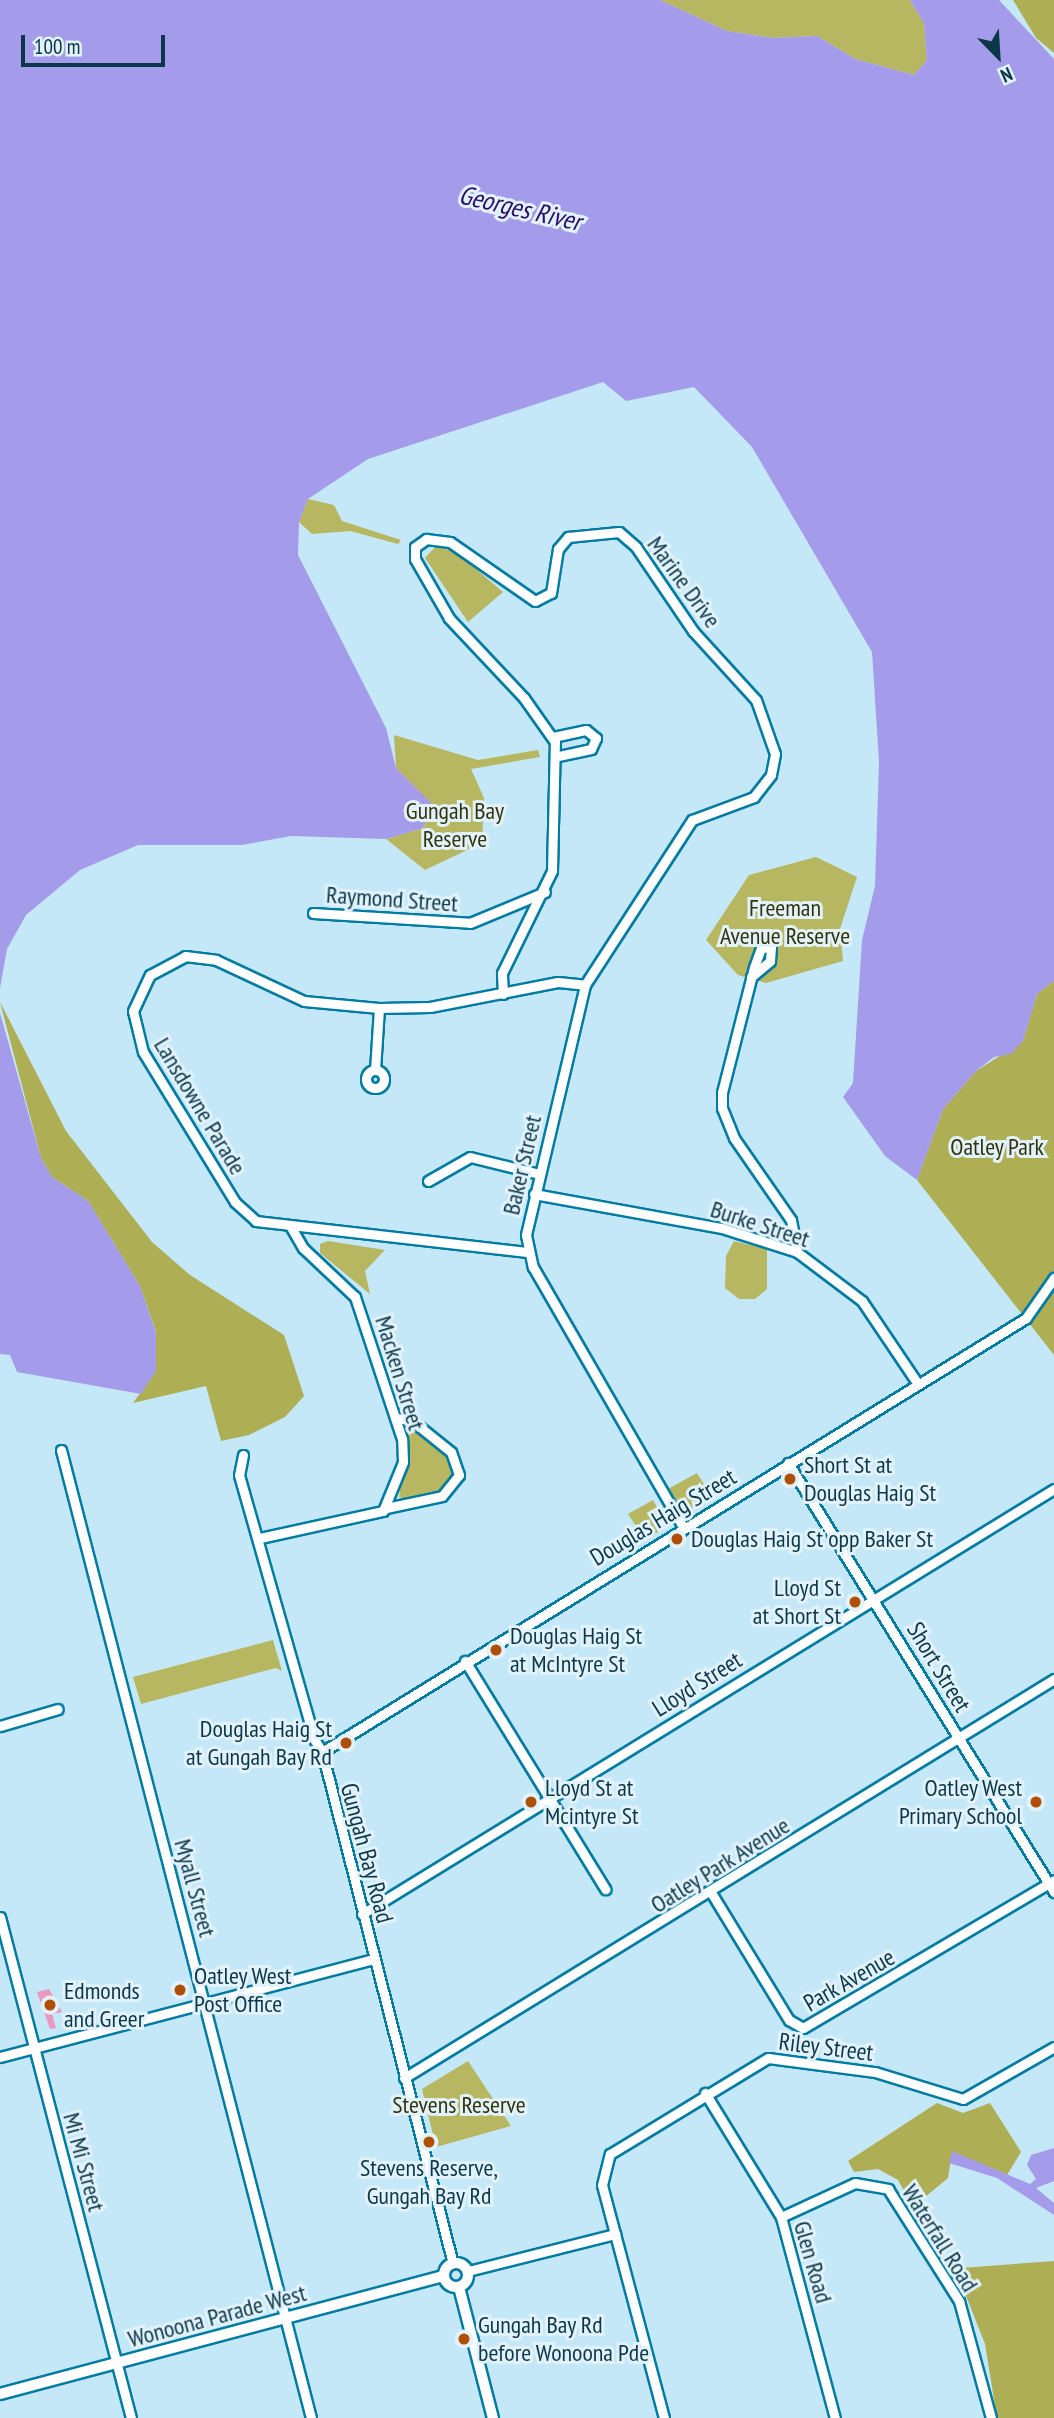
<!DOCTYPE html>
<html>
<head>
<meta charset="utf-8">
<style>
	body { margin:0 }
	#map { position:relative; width:1054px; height:2418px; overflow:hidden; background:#c5e8f9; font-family:"PT Sans Narrow",sans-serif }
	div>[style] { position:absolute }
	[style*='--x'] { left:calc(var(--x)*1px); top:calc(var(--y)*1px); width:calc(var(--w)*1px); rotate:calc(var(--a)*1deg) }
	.green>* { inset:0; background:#b7b762 }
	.forest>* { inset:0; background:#aeae54 }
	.water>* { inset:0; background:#a49bea }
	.building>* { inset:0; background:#e998c0 }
	.roads { filter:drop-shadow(2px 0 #007ca3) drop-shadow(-2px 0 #007ca3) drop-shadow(0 2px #007ca3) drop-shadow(0 -2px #007ca3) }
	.minor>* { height:9px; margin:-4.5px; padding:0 4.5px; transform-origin:4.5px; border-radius:4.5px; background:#fff }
	.minor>.ring { margin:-4.5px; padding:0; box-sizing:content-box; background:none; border:9px solid #fff; border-radius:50% }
	.tertiary>* { height:10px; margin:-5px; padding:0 5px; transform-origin:5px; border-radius:5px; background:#fff }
	.tertiary>.ring { margin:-5px; padding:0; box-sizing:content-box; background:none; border:10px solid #fff; border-radius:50% }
	.dots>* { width:19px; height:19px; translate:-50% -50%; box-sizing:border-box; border:4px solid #e1f2fb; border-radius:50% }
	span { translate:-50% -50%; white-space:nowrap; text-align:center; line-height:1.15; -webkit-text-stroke:6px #e1f2fb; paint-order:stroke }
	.street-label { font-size:24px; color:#0c3748 }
	.park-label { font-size:24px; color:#33330b }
	.poi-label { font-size:24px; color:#0c3748 }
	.left { translate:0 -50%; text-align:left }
	.right { translate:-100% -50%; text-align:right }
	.water-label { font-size:26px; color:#2c0d69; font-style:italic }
	.north { position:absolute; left:963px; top:21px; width:70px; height:70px; -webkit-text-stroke:5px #e1f2fb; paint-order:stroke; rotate:156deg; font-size:19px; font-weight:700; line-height:28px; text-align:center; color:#0c3748 }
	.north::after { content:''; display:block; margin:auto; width:24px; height:32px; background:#0c3748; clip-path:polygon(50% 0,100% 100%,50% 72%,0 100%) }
	.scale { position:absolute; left:21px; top:35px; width:144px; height:32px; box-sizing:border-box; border:4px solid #0c3748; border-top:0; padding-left:9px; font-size:21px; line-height:24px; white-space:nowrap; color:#0c3748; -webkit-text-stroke:5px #e1f2fb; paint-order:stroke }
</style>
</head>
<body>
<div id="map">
	<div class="green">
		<i style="clip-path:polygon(660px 0,910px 0,924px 23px,927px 60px,914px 75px,855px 59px,817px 36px,773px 38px,727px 31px)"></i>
		<i style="clip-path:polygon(308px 499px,334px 505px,342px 521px,401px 540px,398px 544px,350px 531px,312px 534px,299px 522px)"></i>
		<i style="clip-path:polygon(436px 546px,457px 553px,503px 592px,468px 622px,425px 558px)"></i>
		<i style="clip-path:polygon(394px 735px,478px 760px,538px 750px,540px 757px,471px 769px,484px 798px,482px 843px,425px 870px,386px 839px,423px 828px,433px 806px,396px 768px)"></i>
		<i style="clip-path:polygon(816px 857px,857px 877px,840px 929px,843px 961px,766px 983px,738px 975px,706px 940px,749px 875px)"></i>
		<i style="clip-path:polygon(328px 1241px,385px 1250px,365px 1271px,370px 1294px,320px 1253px,320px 1244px)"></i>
		<i style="clip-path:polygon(734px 1241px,767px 1249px,767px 1289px,755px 1299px,739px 1299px,725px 1288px,726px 1256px)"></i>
		<i style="clip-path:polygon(408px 1425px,450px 1456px,454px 1474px,440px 1492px,410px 1500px,399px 1497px)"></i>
		<i style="clip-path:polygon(697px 1473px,712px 1498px,695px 1509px,679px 1504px,668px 1489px)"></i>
		<i style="clip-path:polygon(653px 1500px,664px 1520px,658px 1532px,645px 1540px,628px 1514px)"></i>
		<i style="clip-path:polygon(273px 1640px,282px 1671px,276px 1668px,141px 1704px,133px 1677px)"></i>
		<i style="clip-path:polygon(468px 2061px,511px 2126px,436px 2147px,422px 2089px)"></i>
	</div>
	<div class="forest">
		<i style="clip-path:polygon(1013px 0,1054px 0,1054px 53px,1036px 38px)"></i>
		<i style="clip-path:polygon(1054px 981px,1054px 1355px,917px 1180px,943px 1109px,976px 1071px,1023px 1041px,1037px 994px)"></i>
		<i style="clip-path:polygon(0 1002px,66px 1131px,152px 1242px,190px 1275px,284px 1335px,304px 1396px,285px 1417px,249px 1435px,221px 1441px,206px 1386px,133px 1403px,156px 1371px,156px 1332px,140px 1286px,88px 1201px,52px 1177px,41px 1158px)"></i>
		<i style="clip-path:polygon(937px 2103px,963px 2113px,990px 2103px,1021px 2152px,1007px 2175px,952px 2152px,948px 2178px,913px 2207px,898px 2180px,878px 2169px,854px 2172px,848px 2161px)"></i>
		<i style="clip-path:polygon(1054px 2261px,1054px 2418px,997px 2418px,985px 2344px,959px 2278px,961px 2268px)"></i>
	</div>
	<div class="water">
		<i style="clip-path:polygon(0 0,660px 0,727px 31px,773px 38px,817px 36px,855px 59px,914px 75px,927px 60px,924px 23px,910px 0,999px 0,1054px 59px,1054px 981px,1037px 994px,1023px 1041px,1011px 1054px,994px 1057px,976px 1071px,943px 1109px,917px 1180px,885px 1156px,843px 1097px,853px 1083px,862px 940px,875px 886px,879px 762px,872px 652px,752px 447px,694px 387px,626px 401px,603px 382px,368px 459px,308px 499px,299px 522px,298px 555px,386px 728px,396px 768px,433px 805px,423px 828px,386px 839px,291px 836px,242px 845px,138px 845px,80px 870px,26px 915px,7px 949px,0 988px)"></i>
		<i style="clip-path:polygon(0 1013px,41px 1158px,52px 1177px,88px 1201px,140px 1286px,156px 1333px,156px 1371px,141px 1394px,17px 1372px,10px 1355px,0 1354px)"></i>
		<i style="clip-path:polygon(1054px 2148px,1054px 2181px,1036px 2188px,1054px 2203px,1054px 2215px,997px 2178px,949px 2163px,952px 2151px,1030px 2184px,1036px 2179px,1027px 2165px,1031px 2155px)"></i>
	</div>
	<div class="building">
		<i style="clip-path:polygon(49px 1989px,62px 2012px,52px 2014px,56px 2028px,50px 2029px,37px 1992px)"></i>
	</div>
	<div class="roads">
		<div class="minor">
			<i style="--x:553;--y:737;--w:34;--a:-12"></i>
			<i style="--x:586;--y:730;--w:13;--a:39"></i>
			<i style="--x:596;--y:738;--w:12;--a:114"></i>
			<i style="--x:591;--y:749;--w:35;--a:168"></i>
			<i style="--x:313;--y:913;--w:157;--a:3.6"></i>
			<i style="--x:470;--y:923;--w:81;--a:-22.5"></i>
			<i style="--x:751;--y:977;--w:25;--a:-40"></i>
			<i style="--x:770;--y:961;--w:14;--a:-86"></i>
			<i style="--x:771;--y:947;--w:10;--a:174"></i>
			<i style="--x:761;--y:948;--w:20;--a:110"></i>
			<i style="--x:754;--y:967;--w:130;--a:104.3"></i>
			<i style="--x:722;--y:1093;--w:15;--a:90"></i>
			<i style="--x:722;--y:1108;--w:32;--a:68"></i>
			<i style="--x:734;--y:1138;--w:100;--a:55.2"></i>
			<i style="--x:791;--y:1220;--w:33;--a:79"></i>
			<i style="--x:503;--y:994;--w:21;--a:-93"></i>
			<i style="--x:502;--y:973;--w:114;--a:-63.9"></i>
			<i style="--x:552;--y:871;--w:129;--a:-88.7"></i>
			<i style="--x:555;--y:742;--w:54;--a:-125.2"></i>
			<i style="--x:524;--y:698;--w:110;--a:-133.2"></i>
			<i style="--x:449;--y:618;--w:68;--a:-120"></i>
			<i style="--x:415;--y:559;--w:12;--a:-90"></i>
			<i style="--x:415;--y:547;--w:14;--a:-36"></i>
			<i style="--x:426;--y:539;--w:24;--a:7"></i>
			<i style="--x:450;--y:542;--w:103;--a:34.8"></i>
			<i style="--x:535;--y:601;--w:18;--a:-27"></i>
			<i style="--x:551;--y:593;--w:45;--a:-81"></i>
			<i style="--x:558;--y:549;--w:16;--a:-50"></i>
			<i style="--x:568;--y:537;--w:51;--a:-5.6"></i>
			<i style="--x:619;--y:532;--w:23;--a:41"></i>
			<i style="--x:636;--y:547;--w:102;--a:55.8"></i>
			<i style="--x:693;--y:631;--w:93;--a:47.6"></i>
			<i style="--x:756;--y:700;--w:57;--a:70.6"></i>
			<i style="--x:775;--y:754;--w:21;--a:101"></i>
			<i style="--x:771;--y:775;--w:28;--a:128"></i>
			<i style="--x:754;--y:797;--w:66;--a:159.6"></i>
			<i style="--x:692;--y:820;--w:197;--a:123"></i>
			<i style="--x:585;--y:985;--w:257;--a:103.3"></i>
			<i style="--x:526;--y:1235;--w:33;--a:78"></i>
			<i style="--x:533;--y:1267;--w:300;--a:60"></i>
			<i style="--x:375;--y:1070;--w:62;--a:-86.3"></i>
			<i class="ring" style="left:366px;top:1070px;width:9px;height:9px"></i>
			<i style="--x:428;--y:1181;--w:48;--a:-29.7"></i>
			<i style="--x:470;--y:1157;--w:72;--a:13.7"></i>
			<i style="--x:534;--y:1194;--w:191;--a:10.3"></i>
			<i style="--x:722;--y:1228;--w:79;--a:17.7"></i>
			<i style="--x:797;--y:1252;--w:81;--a:37"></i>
			<i style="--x:862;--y:1301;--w:100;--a:56"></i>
			<i style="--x:527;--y:1252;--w:273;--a:-173.5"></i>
			<i style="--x:256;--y:1221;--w:28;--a:-138"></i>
			<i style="--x:235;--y:1202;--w:176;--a:-121.5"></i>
			<i style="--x:143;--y:1052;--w:42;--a:-103.7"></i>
			<i style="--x:133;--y:1011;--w:40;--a:-65"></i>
			<i style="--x:150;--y:975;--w:40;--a:-28"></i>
			<i style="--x:185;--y:956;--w:31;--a:7"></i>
			<i style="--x:216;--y:960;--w:97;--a:25"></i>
			<i style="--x:304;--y:1001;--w:75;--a:5.3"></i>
			<i style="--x:379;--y:1008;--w:51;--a:-1.1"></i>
			<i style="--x:430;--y:1007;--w:130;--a:-11.1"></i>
			<i style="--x:558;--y:982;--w:27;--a:6"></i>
			<i style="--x:61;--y:1450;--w:1000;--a:75.52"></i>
			<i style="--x:243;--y:1455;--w:20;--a:101"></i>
			<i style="--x:239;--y:1475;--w:274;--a:74.1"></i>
			<i style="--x:314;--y:1739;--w:15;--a:58"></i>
			<i style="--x:322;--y:1752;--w:528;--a:75.65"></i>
			<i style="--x:788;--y:1463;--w:505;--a:58.2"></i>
			<i style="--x:386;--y:1508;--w:57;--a:-12.1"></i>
			<i style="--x:442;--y:1496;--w:27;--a:-51"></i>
			<i style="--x:459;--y:1475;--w:24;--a:-109"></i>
			<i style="--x:451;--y:1452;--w:51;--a:-141.3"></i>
			<i style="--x:411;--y:1420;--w:16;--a:-173"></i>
			<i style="--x:260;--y:1538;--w:126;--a:-12.4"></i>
			<i style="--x:383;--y:1511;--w:53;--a:-67.8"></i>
			<i style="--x:403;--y:1462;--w:23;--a:-92"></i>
			<i style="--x:402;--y:1439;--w:150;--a:-108.3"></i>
			<i style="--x:355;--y:1297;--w:71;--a:-136.7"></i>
			<i style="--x:303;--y:1248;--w:24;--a:-120"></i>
			<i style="--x:465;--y:1661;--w:268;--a:58.4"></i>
			<i style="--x:0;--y:1726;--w:60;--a:-16.3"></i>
			<i style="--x:322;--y:1752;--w:827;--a:-31.65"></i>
			<i style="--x:1026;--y:1318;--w:49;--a:-55"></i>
			<i style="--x:712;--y:1894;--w:148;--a:58.6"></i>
			<i style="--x:789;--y:2020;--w:16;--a:30"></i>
			<i style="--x:803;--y:2028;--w:291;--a:-30.5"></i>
			<i style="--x:362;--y:1914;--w:812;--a:-31.56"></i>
			<i style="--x:0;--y:1917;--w:518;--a:75.35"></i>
			<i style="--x:0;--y:2057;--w:387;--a:-14.7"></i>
			<i style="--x:404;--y:2078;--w:763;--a:-31.54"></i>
			<i style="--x:705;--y:2093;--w:145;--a:58.5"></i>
			<i style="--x:781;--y:2217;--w:208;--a:75"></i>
			<i style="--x:781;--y:2217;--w:81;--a:-24.7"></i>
			<i style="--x:855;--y:2183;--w:34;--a:10"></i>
			<i style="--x:888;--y:2189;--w:133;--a:57.6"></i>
			<i style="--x:959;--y:2301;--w:121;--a:74.7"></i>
			<i style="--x:468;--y:2271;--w:152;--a:-14.1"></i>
			<i style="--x:664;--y:2418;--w:241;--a:-104.9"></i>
			<i style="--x:602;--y:2185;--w:32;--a:-76"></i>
			<i style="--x:610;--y:2154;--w:185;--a:-31.3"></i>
			<i style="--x:768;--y:2058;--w:108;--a:7.5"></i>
			<i style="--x:875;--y:2072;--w:92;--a:17.1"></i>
			<i style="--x:963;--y:2099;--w:105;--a:-29.7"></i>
		</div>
		<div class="tertiary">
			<i class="ring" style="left:444px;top:2263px;width:14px;height:14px"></i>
			<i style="--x:459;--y:2287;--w:135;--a:75.5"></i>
			<i style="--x:0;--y:2394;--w:459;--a:-14.9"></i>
		</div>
	</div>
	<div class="dots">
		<i style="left:790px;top:1479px;background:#af4f04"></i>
		<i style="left:677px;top:1539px;background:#af4f04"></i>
		<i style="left:855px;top:1602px;background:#af4f04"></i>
		<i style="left:496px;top:1650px;background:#af4f04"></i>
		<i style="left:346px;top:1743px;background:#af4f04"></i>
		<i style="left:531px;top:1802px;background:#af4f04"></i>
		<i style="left:1036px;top:1802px;background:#af4f04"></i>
		<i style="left:180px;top:1990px;background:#af4f04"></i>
		<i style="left:50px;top:2005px;background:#af4f04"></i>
		<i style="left:429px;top:2142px;background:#af4f04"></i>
		<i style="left:464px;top:2339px;background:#af4f04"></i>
	</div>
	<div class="street-label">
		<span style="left:684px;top:582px;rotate:54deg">Marine Drive</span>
		<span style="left:392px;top:899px;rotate:4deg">Raymond Street</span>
		<span style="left:200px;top:1106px;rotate:59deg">Lansdowne Parade</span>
		<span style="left:522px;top:1165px;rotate:-77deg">Baker Street</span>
		<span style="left:760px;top:1224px;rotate:18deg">Burke Street</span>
		<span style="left:400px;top:1373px;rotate:73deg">Macken Street</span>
		<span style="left:663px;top:1517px;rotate:-31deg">Douglas Haig Street</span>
		<span style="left:939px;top:1667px;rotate:59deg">Short Street</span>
		<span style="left:697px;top:1684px;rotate:-32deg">Lloyd Street</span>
		<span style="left:367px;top:1853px;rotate:75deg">Gungah Bay Road</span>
		<span style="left:720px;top:1865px;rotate:-32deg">Oatley Park Avenue</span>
		<span style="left:195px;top:1888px;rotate:75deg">Myall Street</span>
		<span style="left:849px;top:1980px;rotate:-30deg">Park Avenue</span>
		<span style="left:826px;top:2047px;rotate:7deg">Riley Street</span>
		<span style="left:84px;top:2162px;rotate:75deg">Mi Mi Street</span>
		<span style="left:940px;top:2238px;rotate:58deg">Waterfall Road</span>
		<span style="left:813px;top:2262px;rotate:74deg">Glen Road</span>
		<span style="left:217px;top:2316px;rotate:-15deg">Wonoona Parade West</span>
	</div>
	<div class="park-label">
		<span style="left:455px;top:825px">Gungah Bay<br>Reserve</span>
		<span style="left:785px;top:922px">Freeman<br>Avenue Reserve</span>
		<span style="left:997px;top:1147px">Oatley Park</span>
		<span style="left:459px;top:2105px">Stevens Reserve</span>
	</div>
	<div class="poi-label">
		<span class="left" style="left:804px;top:1479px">Short St at<br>Douglas Haig St</span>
		<span class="left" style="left:691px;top:1539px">Douglas Haig St opp Baker St</span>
		<span class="right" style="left:841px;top:1602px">Lloyd St<br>at Short St</span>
		<span class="left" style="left:510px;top:1650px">Douglas Haig St<br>at McIntyre St</span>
		<span class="right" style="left:332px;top:1743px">Douglas Haig St<br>at Gungah Bay Rd</span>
		<span class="left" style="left:545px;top:1802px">Lloyd St at<br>Mcintyre St</span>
		<span class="right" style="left:1022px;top:1802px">Oatley West<br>Primary School</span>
		<span class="left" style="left:194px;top:1990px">Oatley West<br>Post Office</span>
		<span class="left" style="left:64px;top:2005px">Edmonds<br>and Greer</span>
		<span style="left:429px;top:2182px">Stevens Reserve,<br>Gungah Bay Rd</span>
		<span class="left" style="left:478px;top:2339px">Gungah Bay Rd<br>before Wonoona Pde</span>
	</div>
	<div class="water-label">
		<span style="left:520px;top:208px;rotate:13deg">Georges River</span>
	</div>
	<div class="north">N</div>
	<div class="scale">100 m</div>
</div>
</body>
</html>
